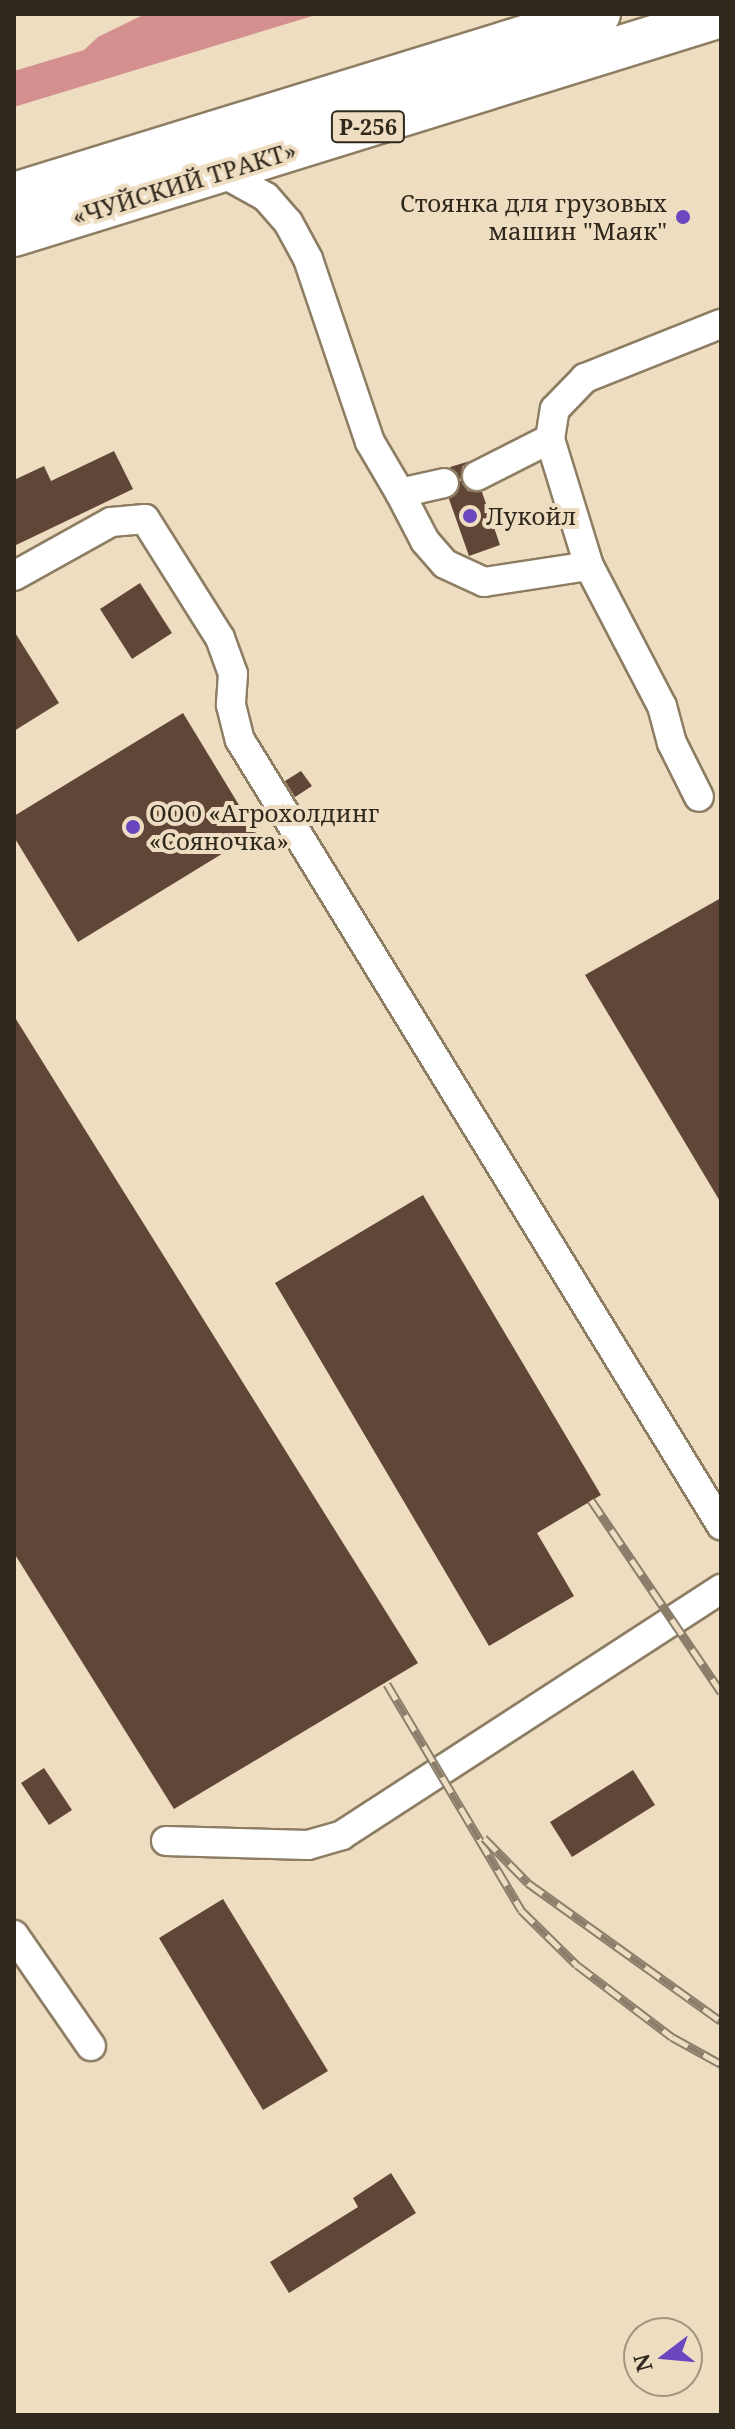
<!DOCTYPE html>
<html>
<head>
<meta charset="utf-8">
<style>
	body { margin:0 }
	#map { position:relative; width:735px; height:2429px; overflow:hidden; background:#eeddc1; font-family:"Noto Serif",serif }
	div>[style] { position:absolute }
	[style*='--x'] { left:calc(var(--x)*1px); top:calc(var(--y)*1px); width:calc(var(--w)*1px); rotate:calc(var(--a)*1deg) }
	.forest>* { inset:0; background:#d4908e }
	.building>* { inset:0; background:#604637 }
	.roads { filter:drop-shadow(2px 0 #8d7d63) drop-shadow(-2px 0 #8d7d63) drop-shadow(0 2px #8d7d63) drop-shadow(0 -2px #8d7d63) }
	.minor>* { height:28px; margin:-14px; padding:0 14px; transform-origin:14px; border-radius:14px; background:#fff }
	.highway>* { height:42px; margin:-21px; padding:0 21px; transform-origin:21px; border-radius:21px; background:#fff }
	.rail>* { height:9px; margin-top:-4.5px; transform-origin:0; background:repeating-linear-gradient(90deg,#eeddc1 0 18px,#8b7f6c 0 36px); box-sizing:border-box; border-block:2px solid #8b7f6c }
	.dots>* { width:22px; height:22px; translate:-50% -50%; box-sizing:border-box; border:4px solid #eeddc1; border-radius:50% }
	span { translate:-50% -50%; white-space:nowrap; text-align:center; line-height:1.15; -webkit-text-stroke:8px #eeddc1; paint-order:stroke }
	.shield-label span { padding:2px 6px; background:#eeddc1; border:2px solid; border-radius:6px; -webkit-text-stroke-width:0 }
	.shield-label { font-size:22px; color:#2f281d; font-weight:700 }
	.street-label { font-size:24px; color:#2f281d }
	.poi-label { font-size:24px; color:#2f281d }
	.right { translate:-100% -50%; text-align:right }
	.left { translate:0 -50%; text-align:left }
	.frame { position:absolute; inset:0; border:16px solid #2f281d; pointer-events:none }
	.north { position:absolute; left:623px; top:2317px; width:80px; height:80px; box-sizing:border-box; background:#eeddc1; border:2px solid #a2957f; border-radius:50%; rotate:254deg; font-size:22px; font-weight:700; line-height:32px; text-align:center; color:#2f281d }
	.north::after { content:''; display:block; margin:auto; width:28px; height:36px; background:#6a46bf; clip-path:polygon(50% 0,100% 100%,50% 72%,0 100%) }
</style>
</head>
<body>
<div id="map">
	<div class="forest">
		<i style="clip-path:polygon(145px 14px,319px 14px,14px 107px,14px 71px,84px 50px,98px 37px)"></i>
	</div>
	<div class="building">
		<i style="clip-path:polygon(114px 451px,133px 489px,14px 546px,14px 480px,44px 466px,51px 481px)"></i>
		<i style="clip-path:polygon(470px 461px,462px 467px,462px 483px,468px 491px,482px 492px,500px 545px,469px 556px,449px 499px,461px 480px,450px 467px)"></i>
		<i style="clip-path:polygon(140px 583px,172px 633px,132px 659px,100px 609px)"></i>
		<i style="clip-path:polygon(14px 631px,59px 703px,14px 731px)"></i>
		<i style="clip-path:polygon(183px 713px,256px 833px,78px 942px,14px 837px,14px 816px)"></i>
		<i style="clip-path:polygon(301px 771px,312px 786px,295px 797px,285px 781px)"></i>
		<i style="clip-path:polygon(721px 898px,721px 1203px,585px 975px)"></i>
		<i style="clip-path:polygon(14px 1016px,418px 1663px,174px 1809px,14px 1553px)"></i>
		<i style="clip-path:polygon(423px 1195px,601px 1495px,537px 1533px,574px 1596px,489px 1646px,275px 1283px)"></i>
		<i style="clip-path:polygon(44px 1768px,72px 1810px,49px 1825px,21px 1783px)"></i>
		<i style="clip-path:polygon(633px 1770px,655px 1805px,572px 1857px,550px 1822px)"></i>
		<i style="clip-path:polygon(223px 1899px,328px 2071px,263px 2110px,159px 1938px)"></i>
		<i style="clip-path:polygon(391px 2173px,416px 2213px,289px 2293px,270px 2262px,358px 2207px,353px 2198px)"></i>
	</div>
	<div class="roads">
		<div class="minor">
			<i style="--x:221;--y:172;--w:51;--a:29.1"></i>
			<i style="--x:266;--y:197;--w:33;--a:49"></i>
			<i style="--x:288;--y:222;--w:42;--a:61.6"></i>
			<i style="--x:308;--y:259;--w:193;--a:71.3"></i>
			<i style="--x:370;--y:442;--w:59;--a:59.5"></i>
			<i style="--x:400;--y:493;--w:45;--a:-12.8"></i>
			<i style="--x:477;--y:476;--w:82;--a:-26.9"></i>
			<i style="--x:400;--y:493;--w:54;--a:62.5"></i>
			<i style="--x:425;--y:541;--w:30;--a:49"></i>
			<i style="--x:445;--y:564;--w:43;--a:24.8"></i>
			<i style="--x:484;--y:582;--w:106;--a:-8.7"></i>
			<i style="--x:589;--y:566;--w:158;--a:62.5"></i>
			<i style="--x:662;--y:706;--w:38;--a:75"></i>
			<i style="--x:672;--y:743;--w:60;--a:63.4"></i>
			<i style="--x:589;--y:566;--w:133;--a:-107.1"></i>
			<i style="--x:550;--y:439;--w:30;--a:-81"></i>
			<i style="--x:555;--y:409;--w:43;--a:-45.9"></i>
			<i style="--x:585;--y:378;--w:146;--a:-21.7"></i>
			<i style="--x:14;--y:576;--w:111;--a:-29.1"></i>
			<i style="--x:111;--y:522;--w:34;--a:-5"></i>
			<i style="--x:145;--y:519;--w:141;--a:57.8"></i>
			<i style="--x:220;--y:638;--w:38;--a:70"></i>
			<i style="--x:233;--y:674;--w:31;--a:94"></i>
			<i style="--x:231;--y:705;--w:36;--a:76"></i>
			<i style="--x:240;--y:740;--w:921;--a:58.5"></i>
			<i style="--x:166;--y:1841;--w:142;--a:1.6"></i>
			<i style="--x:308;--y:1845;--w:35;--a:-16"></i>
			<i style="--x:342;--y:1835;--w:452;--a:-33"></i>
			<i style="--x:14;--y:1935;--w:135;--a:55.3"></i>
		</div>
		<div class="highway">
			<i style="--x:14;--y:194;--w:612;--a:-17.1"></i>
			<i style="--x:14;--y:235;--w:740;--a:-17.21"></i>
		</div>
	</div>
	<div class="rail">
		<i style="--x:591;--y:1500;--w:232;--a:55.9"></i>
		<i style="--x:387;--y:1684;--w:263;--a:59.3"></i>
		<i style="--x:521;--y:1910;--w:78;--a:44.5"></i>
		<i style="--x:577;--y:1965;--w:119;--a:37.2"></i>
		<i style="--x:672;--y:2037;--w:56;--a:28.9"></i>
		<i style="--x:484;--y:1838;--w:63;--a:45.6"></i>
		<i style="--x:528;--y:1883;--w:237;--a:35.6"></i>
	</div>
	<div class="dots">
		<i style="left:683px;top:217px;background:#6a46bf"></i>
		<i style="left:470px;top:516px;background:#6a46bf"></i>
		<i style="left:133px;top:827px;background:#6a46bf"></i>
	</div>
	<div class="shield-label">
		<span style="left:368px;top:127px">Р-256</span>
	</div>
	<div class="street-label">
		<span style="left:184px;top:183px;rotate:-17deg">«ЧУЙСКИЙ ТРАКТ»</span>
	</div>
	<div class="poi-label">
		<span class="right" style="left:667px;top:217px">Стоянка для грузовых<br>машин "Маяк"</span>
		<span class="left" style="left:486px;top:516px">Лукойл</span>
		<span class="left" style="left:149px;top:827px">ООО «Агрохолдинг<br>«Сояночка»</span>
	</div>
	<div class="frame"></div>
	<div class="north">N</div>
</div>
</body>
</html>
